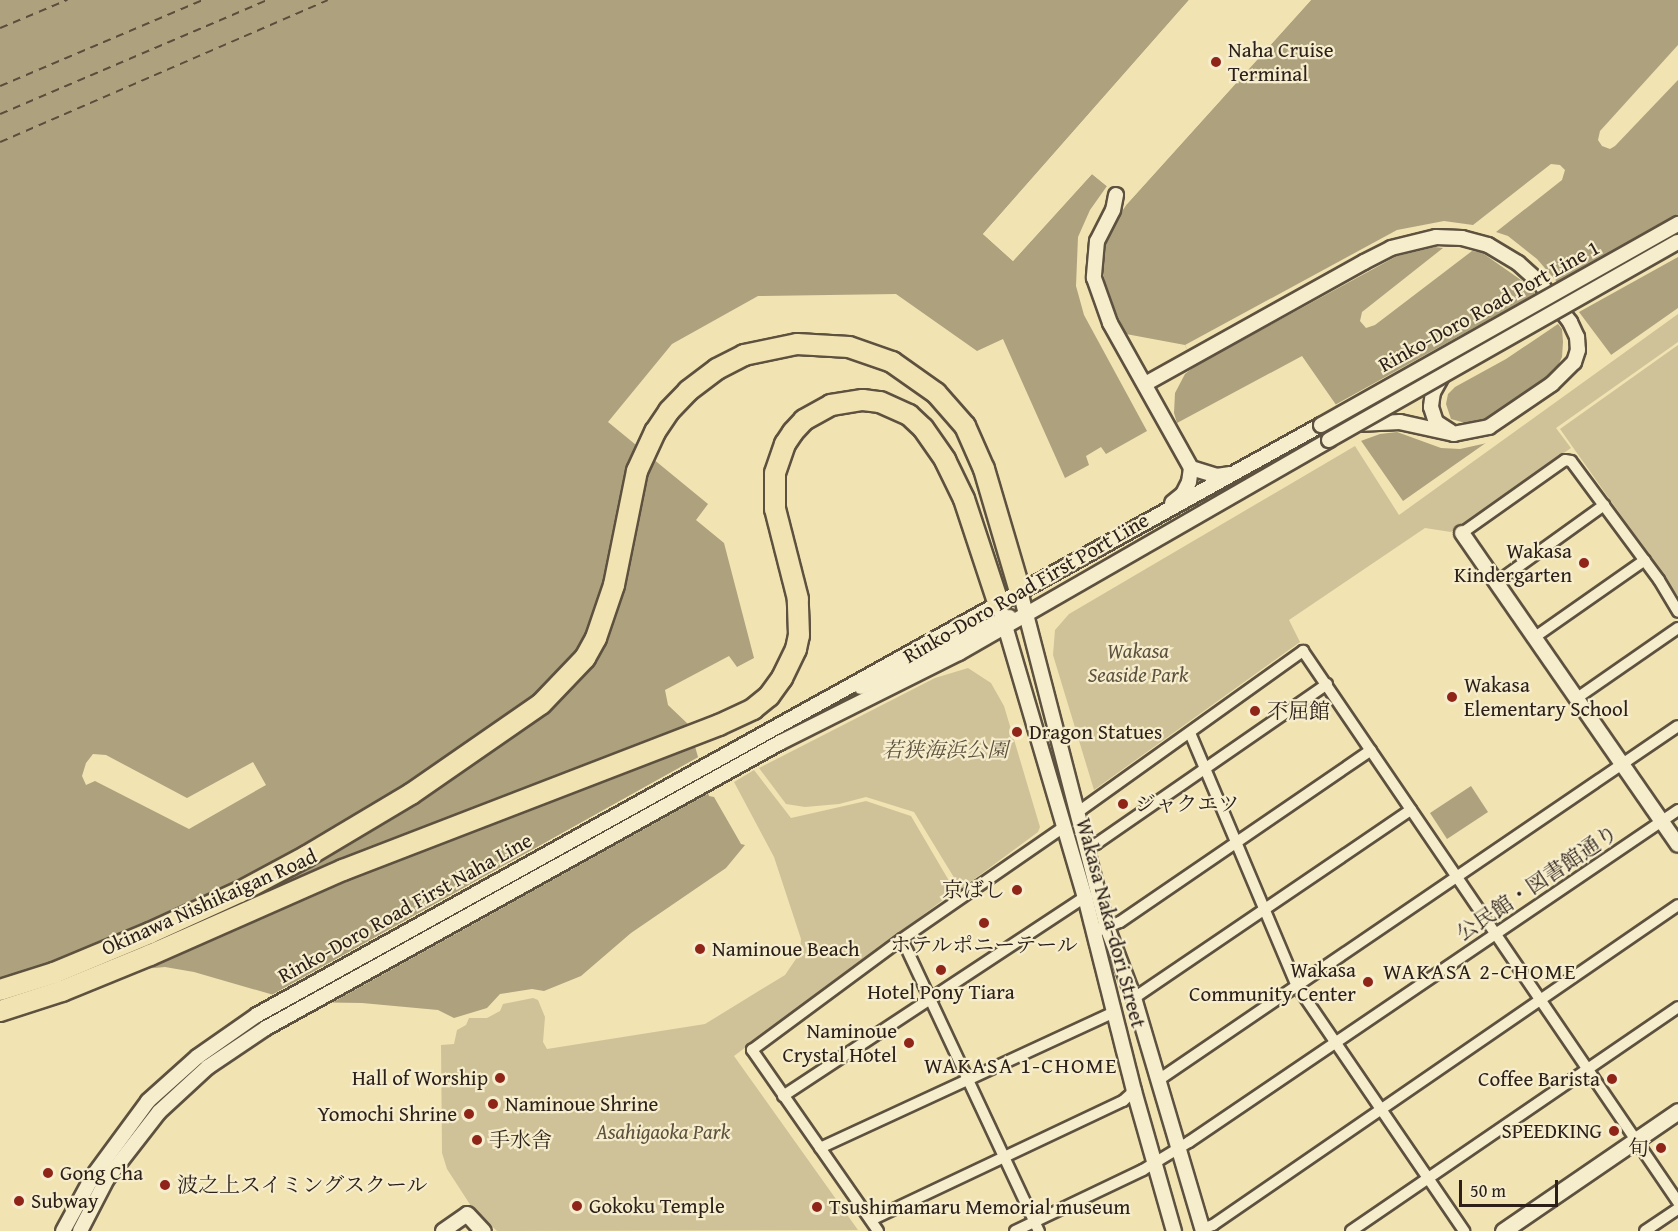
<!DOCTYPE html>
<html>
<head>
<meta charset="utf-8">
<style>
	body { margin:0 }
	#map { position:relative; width:1678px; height:1231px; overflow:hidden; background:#f1e3b2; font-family:"Gentium Book Plus","Noto Serif JP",serif }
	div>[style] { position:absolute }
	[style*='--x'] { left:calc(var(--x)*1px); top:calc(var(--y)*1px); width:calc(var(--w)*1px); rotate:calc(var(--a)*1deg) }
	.green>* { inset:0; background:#d0c298 }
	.water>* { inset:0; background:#aea17e }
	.pier>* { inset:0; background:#f1e3b2 }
	.ferry>* { height:1.5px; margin-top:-0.75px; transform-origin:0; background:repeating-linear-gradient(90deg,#5a4d3c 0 8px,transparent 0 14px) }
	.roads { filter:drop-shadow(2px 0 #5d513f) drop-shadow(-2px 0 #5d513f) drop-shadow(0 2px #5d513f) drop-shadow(0 -2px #5d513f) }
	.minor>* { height:10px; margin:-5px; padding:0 5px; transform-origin:5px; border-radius:5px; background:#f6edcd }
	.tertiary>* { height:14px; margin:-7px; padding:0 7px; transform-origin:7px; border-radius:7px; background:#f6edcd }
	.secondary>* { height:15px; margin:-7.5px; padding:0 7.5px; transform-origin:7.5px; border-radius:7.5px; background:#f6edcd }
	.motorway>* { height:20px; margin:-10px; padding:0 10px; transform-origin:10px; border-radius:10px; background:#f1e3b2 }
	.bridges { filter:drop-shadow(2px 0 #5d513f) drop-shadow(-2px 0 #5d513f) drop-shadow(0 2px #5d513f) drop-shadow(0 -2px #5d513f) }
	.tertiary-bridge>* { height:14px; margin:-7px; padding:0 7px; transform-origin:7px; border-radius:7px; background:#f6edcd }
	.dots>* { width:16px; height:16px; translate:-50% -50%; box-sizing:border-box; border:3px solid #f6edcd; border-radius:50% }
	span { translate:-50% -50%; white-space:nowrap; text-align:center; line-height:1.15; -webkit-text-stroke:4.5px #f6edcd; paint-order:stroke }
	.poi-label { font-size:21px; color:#2c2019 }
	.left { translate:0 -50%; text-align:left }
	.right { translate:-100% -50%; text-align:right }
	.street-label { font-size:21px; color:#2c2019 }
	.park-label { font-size:21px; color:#5d513f; font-style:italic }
	.neighbourhood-label { font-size:22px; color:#2c2019; letter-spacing:1.5px }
	.scale { position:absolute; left:1459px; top:1180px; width:99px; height:27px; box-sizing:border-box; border:3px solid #2c2019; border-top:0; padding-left:8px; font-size:18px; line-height:21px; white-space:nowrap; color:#2c2019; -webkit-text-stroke:4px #f6edcd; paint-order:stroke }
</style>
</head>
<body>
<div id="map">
	<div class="green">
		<i style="clip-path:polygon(1678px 314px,1678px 342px,1556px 428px,1571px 448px,1451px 532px,1425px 528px,1289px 620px,1300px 642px,1094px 790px,1053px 655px,1055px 630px,1069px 614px,1355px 446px,1399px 515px)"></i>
		<i style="clip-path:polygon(1678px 345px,1678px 596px,1560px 429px)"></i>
		<i style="clip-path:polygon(968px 668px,991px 683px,1004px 706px,1040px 827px,1038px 832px,961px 889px,914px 812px,866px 797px,839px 804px,805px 807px,786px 804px,759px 768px,935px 678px)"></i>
		<i style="clip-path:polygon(754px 770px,791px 818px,866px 801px,911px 816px,955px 891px,734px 1056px,858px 1230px,497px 1231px,471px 1206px,447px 1169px,442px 1153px,441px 1045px,454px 1044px,457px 1030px,466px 1025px,469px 1018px,487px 1018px,500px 1011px,503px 1004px,533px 998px,538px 1000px,545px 1017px,543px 1042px,547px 1049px,705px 1024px,785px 975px,800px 953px,801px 939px,774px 857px,734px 782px)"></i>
	</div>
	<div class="water">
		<i style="clip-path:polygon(0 0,1189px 0,983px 234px,1013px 261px,1092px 174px,1107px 186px,1090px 210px,1078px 237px,1076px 286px,1084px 315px,1147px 431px,1106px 454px,1101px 447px,1086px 456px,1089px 465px,1065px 478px,1003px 339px,977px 351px,896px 294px,758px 296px,672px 344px,608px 422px,708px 504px,696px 520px,724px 543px,754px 658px,737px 667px,729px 656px,665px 690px,668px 705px,689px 725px,709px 796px,714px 797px,741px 844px,745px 845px,726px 868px,631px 933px,581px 976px,544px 991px,532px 989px,500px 994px,487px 1008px,454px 1018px,438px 1010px,362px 1003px,298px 1002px,194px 972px,165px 967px,0 982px)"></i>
		<i style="clip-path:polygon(1311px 0,1678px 0,1678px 308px,1403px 501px,1302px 356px,1177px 423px,1174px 413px,1175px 393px,1185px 374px,1195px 366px,1185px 345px,1126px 334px,1106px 291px,1103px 270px,1106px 243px,1114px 223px,1127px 204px)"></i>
		<i style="clip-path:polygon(1471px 786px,1488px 812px,1447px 839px,1430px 813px)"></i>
	</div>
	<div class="pier">
		<i style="clip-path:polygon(1189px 0,1191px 2px,987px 233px,1013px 257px,1090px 171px,1109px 184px,1109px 188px,1092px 174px,1013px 261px,983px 234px)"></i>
		<i style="clip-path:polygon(1307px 0,1311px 0,1127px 204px,1124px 202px)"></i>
		<i style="clip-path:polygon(1678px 45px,1678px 80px,1615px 146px,1610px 149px,1602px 146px,1598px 140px,1600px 131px)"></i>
		<i style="clip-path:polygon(evenodd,1551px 164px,1560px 165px,1565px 170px,1562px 180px,1496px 232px,1508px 236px,1537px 259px,1557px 282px,1678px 214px,1678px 257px,1579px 312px,1612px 356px,1487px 443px,1460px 449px,1441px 448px,1397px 432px,1380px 434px,1358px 442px,1333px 406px,1535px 294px,1528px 285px,1481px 252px,1472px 251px,1375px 325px,1366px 328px,1360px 321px,1362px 312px,1443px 248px,1435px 247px,1397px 256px,1195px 366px,1185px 345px,1397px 230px,1444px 221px,1473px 225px,1551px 164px,1558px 324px,1562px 329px,1563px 342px,1562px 357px,1555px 372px,1543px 384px,1487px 419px,1469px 424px,1451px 419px,1446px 404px,1448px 394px,1455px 387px,1506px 359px,1558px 324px)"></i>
		<i style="clip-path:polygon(93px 754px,106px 755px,187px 798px,253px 762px,266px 785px,189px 829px,95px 781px,86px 785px,82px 776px,86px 763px)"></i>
		<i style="clip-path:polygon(702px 755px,702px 768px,711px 792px,326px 1006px,297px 1005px,268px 997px)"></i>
	</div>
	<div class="ferry">
		<i style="--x:0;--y:28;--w:73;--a:-22.7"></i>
		<i style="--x:0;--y:86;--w:220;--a:-23"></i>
		<i style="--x:0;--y:114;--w:290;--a:-23.1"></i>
		<i style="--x:0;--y:142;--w:357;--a:-23.4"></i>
	</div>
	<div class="roads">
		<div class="minor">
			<i style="--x:1462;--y:533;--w:126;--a:-35.3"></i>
			<i style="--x:1565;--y:460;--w:6;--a:9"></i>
			<i style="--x:1571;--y:461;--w:148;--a:53.5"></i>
			<i style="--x:1659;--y:580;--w:37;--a:59"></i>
			<i style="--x:1497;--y:582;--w:132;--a:-35.7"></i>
			<i style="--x:1535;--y:637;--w:134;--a:-35"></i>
			<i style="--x:1577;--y:698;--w:123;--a:-34.7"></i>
			<i style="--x:1190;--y:733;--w:275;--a:67.1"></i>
			<i style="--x:1297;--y:986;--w:297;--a:55.7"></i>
			<i style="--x:1078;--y:812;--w:277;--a:-35.6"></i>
			<i style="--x:1303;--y:651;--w:667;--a:55.76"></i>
			<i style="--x:1087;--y:848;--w:10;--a:-24"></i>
			<i style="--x:1096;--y:844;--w:281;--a:-34.7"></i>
			<i style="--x:1095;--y:932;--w:27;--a:-22"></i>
			<i style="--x:1120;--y:922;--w:304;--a:-34.4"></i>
			<i style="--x:902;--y:939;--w:323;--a:64.9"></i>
			<i style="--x:1134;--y:998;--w:335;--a:-34.2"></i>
			<i style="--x:1157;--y:1081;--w:630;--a:-34.27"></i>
			<i style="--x:783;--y:1096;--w:362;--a:-33.4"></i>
			<i style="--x:820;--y:1148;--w:324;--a:-24.8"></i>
			<i style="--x:871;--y:1220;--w:279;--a:-25.3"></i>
			<i style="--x:1123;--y:1101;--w:15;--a:-42"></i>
			<i style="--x:1202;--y:1229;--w:12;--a:-20"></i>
			<i style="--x:1213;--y:1225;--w:564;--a:-34.53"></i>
			<i style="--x:878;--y:1231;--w:221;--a:-124.8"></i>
			<i style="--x:752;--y:1050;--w:187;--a:-36.5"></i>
			<i style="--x:902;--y:939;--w:197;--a:-34.7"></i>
			<i style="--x:1015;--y:1231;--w:142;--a:-25.5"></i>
			<i style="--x:1143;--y:1170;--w:54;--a:-31.3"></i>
			<i style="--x:1189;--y:1142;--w:591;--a:-34.17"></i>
			<i style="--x:1351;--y:1231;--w:396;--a:-34.4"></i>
			<i style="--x:1645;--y:1231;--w:40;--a:-34"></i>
		</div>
		<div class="tertiary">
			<i style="--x:1116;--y:195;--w:15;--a:101"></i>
			<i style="--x:1113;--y:210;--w:35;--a:117"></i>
			<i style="--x:1097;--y:241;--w:37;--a:95"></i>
			<i style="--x:1094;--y:278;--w:48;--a:70.4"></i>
			<i style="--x:1110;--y:323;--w:166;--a:60.8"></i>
			<i style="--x:1191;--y:468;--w:14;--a:98"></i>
			<i style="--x:1189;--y:482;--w:13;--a:117"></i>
			<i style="--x:1183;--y:494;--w:14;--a:141"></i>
			<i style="--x:1442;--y:376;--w:18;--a:119"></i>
			<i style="--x:1433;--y:392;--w:15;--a:98"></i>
			<i style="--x:1431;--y:407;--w:16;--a:72"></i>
			<i style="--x:1436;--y:422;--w:17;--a:33"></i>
			<i style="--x:1145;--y:384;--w:251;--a:-29.1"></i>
			<i style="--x:1364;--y:262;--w:30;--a:-27"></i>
			<i style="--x:1391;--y:248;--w:46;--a:-13.7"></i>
			<i style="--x:1436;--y:237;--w:26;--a:2"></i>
			<i style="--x:1462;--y:238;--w:27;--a:15"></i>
			<i style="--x:1488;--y:245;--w:35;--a:31"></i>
			<i style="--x:1518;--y:263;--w:28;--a:42"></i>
			<i style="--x:1539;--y:282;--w:51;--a:52.2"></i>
			<i style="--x:1570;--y:322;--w:17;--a:65"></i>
			<i style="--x:1577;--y:337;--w:13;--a:86"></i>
			<i style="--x:1578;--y:350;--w:13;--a:108"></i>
			<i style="--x:1574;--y:362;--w:31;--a:135"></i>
			<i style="--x:1552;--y:384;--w:76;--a:145.7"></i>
			<i style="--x:1489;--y:427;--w:36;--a:169"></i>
			<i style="--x:1454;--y:434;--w:55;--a:-167.5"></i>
			<i style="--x:1400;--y:422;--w:42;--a:177.3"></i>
			<i style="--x:1191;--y:468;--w:27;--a:17"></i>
			<i style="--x:1217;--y:476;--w:12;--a:-9"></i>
			<i style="--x:1462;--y:533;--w:379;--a:55.3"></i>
			<i style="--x:1020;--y:591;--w:347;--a:75.5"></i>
			<i style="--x:1107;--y:927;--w:76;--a:69.2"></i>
			<i style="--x:1134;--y:998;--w:243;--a:73.5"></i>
			<i style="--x:998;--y:602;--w:308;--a:73.6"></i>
			<i style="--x:1085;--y:897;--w:200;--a:75.8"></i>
			<i style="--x:1134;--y:1091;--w:146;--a:74.1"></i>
			<i style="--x:861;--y:687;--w:164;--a:-25.3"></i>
			<i style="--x:63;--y:1231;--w:63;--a:-61.4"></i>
			<i style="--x:93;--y:1176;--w:93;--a:-53.7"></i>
			<i style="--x:148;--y:1101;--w:66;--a:-41.9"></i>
			<i style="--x:197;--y:1057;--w:73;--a:-35"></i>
			<i style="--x:257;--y:1015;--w:1217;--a:-29.01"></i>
			<i style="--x:80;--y:1231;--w:59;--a:-62.6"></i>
			<i style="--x:107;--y:1179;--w:85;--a:-52.2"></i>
			<i style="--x:159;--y:1112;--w:67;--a:-42.6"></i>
			<i style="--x:208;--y:1067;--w:70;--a:-33.9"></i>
			<i style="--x:266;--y:1028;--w:589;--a:-29.05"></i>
			<i style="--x:781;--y:742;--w:199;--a:-26.6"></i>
			<i style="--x:959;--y:653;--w:427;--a:-29.9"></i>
			<i style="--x:443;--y:1231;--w:29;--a:-35"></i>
		</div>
		<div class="secondary">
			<i style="--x:467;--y:1214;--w:23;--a:47"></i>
			<i style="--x:1503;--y:1231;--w:212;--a:-34.4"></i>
		</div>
		<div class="motorway">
			<i style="--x:0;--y:990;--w:57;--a:-17.5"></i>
			<i style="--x:54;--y:973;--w:104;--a:-22.6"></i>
			<i style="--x:150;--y:933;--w:99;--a:-24.5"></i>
			<i style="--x:240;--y:892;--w:76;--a:-28.2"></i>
			<i style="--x:307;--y:856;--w:121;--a:-30.8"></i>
			<i style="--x:411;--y:794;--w:158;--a:-34.7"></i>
			<i style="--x:541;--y:704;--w:64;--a:-46.3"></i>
			<i style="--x:585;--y:658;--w:23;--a:-61"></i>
			<i style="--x:596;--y:638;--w:56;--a:-71.2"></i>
			<i style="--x:614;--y:585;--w:116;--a:-78.6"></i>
			<i style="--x:637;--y:471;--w:43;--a:-65.2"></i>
			<i style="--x:655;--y:432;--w:25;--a:-56"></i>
			<i style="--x:669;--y:411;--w:28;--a:-46"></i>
			<i style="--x:688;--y:391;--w:36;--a:-37"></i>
			<i style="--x:717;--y:369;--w:30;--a:-27"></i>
			<i style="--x:744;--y:355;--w:54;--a:-11.7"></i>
			<i style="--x:797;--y:344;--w:52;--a:3.3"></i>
			<i style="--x:849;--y:347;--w:46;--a:19.2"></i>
			<i style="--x:892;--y:362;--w:54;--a:35.2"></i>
			<i style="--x:936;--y:393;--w:44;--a:48.7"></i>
			<i style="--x:965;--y:426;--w:47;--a:66.2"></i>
			<i style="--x:984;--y:469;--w:127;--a:73.6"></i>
			<i style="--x:0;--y:1011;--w:65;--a:-17.9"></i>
			<i style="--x:62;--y:991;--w:95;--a:-22.2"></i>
			<i style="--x:150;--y:955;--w:211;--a:-23.8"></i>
			<i style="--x:343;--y:870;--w:403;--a:-21.1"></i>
			<i style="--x:719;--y:725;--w:38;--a:-25"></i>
			<i style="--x:753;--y:709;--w:21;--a:-39"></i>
			<i style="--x:769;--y:696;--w:22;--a:-54"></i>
			<i style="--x:782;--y:678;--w:32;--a:-64"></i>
			<i style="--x:796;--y:649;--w:14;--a:-78"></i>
			<i style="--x:799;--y:635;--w:36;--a:-92"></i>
			<i style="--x:798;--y:599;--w:93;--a:-104.3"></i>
			<i style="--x:775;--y:509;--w:36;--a:-90"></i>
			<i style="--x:775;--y:473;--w:31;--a:-71"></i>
			<i style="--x:785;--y:444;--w:14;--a:-56"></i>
			<i style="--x:793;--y:432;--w:16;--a:-47"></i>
			<i style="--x:804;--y:420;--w:31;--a:-29"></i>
			<i style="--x:831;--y:405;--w:32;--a:-9"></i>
			<i style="--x:863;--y:400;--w:17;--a:7"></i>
			<i style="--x:880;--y:402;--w:32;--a:24"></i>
			<i style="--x:909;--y:415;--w:19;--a:43"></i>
			<i style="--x:923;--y:428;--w:39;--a:55"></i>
			<i style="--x:945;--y:460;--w:43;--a:64"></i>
			<i style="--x:964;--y:499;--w:108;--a:71.7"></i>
		</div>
	</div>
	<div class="bridges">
		<div class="tertiary-bridge">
			<i style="--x:1321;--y:425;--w:410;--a:-29.4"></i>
			<i style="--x:1329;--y:440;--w:401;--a:-29.6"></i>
		</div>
	</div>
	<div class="dots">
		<i style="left:1216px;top:62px;background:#8f2418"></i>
		<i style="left:1584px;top:563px;background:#8f2418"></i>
		<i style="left:1452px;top:697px;background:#8f2418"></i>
		<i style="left:1255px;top:711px;background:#8f2418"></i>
		<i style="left:1017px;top:732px;background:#8f2418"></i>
		<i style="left:1123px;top:804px;background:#8f2418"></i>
		<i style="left:1017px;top:890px;background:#8f2418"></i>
		<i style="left:984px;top:923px;background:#8f2418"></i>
		<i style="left:700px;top:949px;background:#8f2418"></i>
		<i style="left:941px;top:970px;background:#8f2418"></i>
		<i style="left:1368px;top:982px;background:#8f2418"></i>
		<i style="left:909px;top:1043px;background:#8f2418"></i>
		<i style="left:500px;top:1078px;background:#8f2418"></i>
		<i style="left:1612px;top:1079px;background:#8f2418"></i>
		<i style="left:493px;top:1104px;background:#8f2418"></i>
		<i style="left:469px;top:1114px;background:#8f2418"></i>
		<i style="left:1614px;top:1131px;background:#8f2418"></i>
		<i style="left:477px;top:1140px;background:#8f2418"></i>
		<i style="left:1661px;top:1148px;background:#8f2418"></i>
		<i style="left:48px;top:1173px;background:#8f2418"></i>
		<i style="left:165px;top:1185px;background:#8f2418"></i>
		<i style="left:19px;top:1201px;background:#8f2418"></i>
		<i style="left:577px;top:1206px;background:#8f2418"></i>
		<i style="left:817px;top:1207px;background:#8f2418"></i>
	</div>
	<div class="poi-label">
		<span class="left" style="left:1228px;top:62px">Naha Cruise<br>Terminal</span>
		<span class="right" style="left:1572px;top:563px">Wakasa<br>Kindergarten</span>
		<span class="left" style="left:1464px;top:697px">Wakasa<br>Elementary School</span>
		<span class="left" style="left:1267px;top:711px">不屈館</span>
		<span class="left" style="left:1029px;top:732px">Dragon Statues</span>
		<span class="left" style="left:1135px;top:804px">ジャクエツ</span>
		<span class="right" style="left:1005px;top:890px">京ばし</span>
		<span style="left:984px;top:945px">ホテルポニーテール</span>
		<span class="left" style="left:712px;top:949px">Naminoue Beach</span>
		<span class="right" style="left:1356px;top:982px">Wakasa<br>Community Center</span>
		<span style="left:941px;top:992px">Hotel Pony Tiara</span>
		<span class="right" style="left:897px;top:1043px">Naminoue<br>Crystal Hotel</span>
		<span class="right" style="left:488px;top:1078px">Hall of Worship</span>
		<span class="right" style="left:1600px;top:1079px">Coffee Barista</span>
		<span class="left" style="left:505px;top:1104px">Naminoue Shrine</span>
		<span class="right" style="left:457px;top:1114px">Yomochi Shrine</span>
		<span class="right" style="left:1602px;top:1131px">SPEEDKING</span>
		<span class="left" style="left:489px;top:1140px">手水舎</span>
		<span class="right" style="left:1649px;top:1148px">旬</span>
		<span class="left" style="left:60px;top:1173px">Gong Cha</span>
		<span class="left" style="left:177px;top:1185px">波之上スイミングスクール</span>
		<span class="left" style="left:31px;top:1201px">Subway</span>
		<span class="left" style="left:589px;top:1206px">Gokoku Temple</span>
		<span class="left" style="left:829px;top:1207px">Tsushimamaru Memorial museum</span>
	</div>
	<div class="street-label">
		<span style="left:1489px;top:306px;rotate:-29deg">Rinko-Doro Road Port Line 1</span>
		<span style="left:1026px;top:588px;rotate:-30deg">Rinko-Doro Road First Port Line</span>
		<span style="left:1537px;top:883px;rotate:-34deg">公民館・図書館通り</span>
		<span style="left:209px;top:902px;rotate:-24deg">Okinawa Nishikaigan Road</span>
		<span style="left:405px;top:908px;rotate:-29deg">Rinko-Doro Road First Naha Line</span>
		<span style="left:1111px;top:923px;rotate:75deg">Wakasa Naka-dori Street</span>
	</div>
	<div class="park-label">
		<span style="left:1138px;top:663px">Wakasa<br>Seaside Park</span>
		<span style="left:945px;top:750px">若狭海浜公園</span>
		<span style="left:663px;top:1132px">Asahigaoka Park</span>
	</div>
	<div class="neighbourhood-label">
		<span style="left:1480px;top:972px">WAKASA 2-CHOME</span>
		<span style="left:1021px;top:1066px">WAKASA 1-CHOME</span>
	</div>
	<div class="scale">50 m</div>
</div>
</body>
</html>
